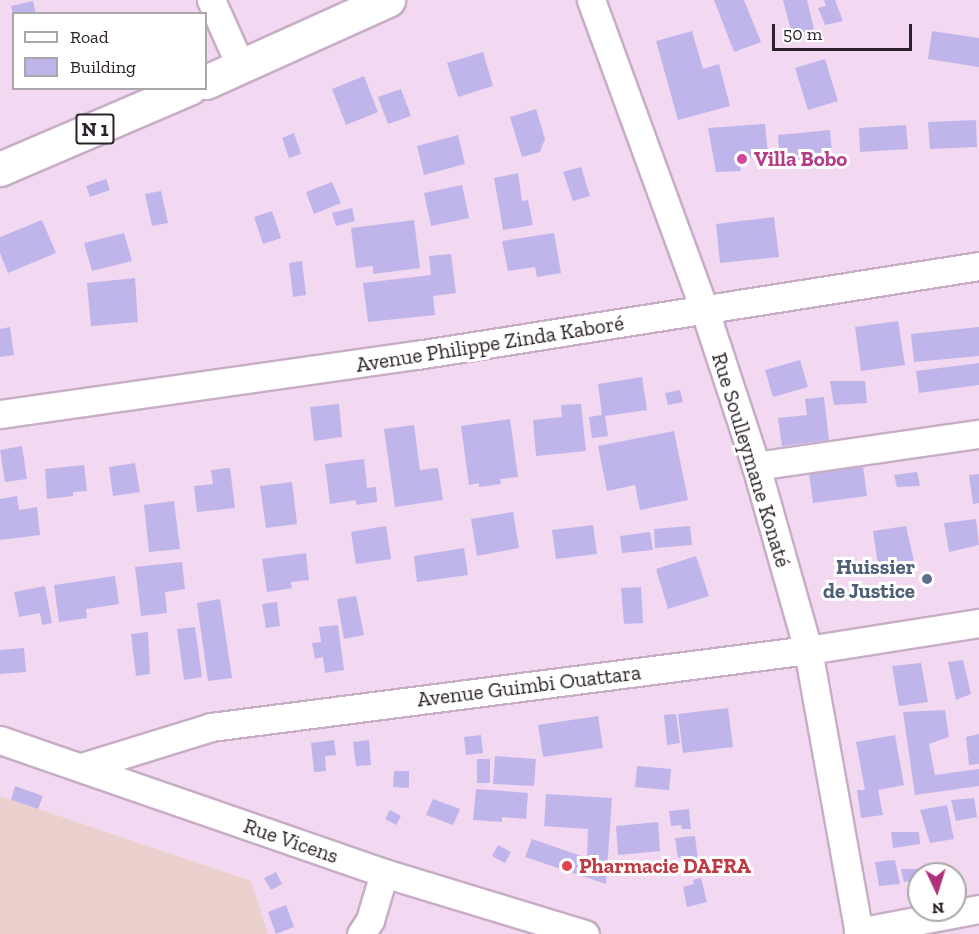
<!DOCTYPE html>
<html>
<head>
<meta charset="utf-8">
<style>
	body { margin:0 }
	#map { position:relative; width:979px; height:934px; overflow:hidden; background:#f2d8f1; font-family:"Zilla Slab",serif }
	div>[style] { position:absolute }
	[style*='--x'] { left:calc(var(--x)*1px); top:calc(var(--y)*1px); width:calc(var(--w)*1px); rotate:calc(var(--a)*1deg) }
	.education>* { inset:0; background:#ebd1ce }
	.building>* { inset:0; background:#c0b5eb }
	.roads { filter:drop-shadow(2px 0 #c7aec6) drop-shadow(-2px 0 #c7aec6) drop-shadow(0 2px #c7aec6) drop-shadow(0 -2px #c7aec6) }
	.minor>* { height:27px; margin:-13.5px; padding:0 13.5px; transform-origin:13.5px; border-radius:13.5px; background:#fff }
	.highway>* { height:33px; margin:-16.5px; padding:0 16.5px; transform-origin:16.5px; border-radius:16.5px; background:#fff }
	.dots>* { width:16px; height:16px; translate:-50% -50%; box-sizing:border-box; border:3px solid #fff; border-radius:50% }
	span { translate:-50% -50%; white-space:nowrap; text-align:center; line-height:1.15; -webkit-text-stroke:6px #fff; paint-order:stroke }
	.shield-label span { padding:2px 4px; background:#fff; border:2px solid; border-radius:4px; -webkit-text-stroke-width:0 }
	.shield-label { font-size:20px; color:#2b212a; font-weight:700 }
	.hotel-label { font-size:21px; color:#b23c85; font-weight:700 }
	.left { translate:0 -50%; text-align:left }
	.street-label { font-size:21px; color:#2b212a }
	.service-label { font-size:21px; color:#4e5e75; font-weight:700 }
	.right { translate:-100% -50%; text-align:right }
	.health-label { font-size:21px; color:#be3a42; font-weight:700 }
	.legend { position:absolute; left:12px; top:12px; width:195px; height:78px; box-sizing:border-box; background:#fff; border:2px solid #aaa6aa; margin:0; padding:8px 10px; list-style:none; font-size:18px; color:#2b212a }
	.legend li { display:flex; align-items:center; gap:12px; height:30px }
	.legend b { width:30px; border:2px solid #aaa6aa }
	.north { position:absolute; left:907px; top:862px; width:60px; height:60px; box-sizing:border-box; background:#fff; border:2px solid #aaa6aa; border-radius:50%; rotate:176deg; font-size:16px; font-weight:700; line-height:24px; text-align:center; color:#2b212a }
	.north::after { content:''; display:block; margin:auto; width:21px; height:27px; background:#b1307d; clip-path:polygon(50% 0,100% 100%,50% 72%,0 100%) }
	.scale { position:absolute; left:772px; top:24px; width:140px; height:27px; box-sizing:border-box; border:3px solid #2b212a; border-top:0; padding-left:8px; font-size:18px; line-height:21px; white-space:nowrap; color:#2b212a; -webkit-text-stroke:4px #fff; paint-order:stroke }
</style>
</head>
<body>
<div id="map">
	<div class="education">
		<i style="clip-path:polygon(0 796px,251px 881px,268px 934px,0 934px)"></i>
	</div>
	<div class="building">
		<i style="clip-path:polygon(714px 0,744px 0,761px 42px,734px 52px)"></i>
		<i style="clip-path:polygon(783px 0,807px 0,814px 29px,792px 35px)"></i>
		<i style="clip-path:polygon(824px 0,835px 0,843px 21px,825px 25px,818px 8px,826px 6px)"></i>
		<i style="clip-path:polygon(33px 1px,36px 14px,13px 14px,11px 6px)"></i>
		<i style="clip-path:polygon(692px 31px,703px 69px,719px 64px,730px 106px,678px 120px,656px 41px)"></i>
		<i style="clip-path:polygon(932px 31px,979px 38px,979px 67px,928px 59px)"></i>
		<i style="clip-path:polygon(483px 52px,493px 86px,458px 97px,447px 63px)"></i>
		<i style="clip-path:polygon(825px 59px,838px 101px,808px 110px,795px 68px)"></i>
		<i style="clip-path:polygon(364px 76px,378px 112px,346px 125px,332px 89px)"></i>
		<i style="clip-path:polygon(401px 89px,411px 116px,388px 124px,378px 97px)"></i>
		<i style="clip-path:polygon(536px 109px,545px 139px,540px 152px,522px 157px,510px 117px)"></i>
		<i style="clip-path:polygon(976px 120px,977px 147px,930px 149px,928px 122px)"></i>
		<i style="clip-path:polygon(765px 124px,768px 156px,739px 159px,741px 171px,716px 172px,708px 128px)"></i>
		<i style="clip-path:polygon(906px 125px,908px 149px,860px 152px,859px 128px)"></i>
		<i style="clip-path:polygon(830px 130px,832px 152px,807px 154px,807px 161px,780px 164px,778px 135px)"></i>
		<i style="clip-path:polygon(294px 133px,301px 154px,289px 158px,282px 138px)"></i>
		<i style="clip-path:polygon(458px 135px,465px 164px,424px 175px,417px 146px)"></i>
		<i style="clip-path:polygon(581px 167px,590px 196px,573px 201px,563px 172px)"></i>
		<i style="clip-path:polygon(518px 173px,522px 201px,528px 200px,533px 225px,503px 230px,494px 178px)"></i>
		<i style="clip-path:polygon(106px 179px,110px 190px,90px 197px,86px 186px)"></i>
		<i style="clip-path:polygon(332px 182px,341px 203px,314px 214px,306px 192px)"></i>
		<i style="clip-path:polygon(462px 185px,469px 218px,431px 226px,424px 193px)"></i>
		<i style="clip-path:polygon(161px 191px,168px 223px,152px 226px,145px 194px)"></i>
		<i style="clip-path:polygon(352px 208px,355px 221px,336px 226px,332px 213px)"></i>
		<i style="clip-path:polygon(272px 211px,281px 238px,263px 244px,254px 217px)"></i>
		<i style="clip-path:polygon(774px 217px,779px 257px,720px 263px,716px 224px)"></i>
		<i style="clip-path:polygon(42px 220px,56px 253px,8px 273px,0 253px,0 237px)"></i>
		<i style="clip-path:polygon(414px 220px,420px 268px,373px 274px,373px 266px,356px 268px,351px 228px)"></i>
		<i style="clip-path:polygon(124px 233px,132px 261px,92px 271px,84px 243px)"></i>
		<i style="clip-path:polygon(554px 233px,561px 273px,537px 277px,535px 267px,508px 271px,502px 241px)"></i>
		<i style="clip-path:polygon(451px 254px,456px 293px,433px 296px,435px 315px,368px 322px,363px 283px,431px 275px,429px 256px)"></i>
		<i style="clip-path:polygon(302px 261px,306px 295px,293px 297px,289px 263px)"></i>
		<i style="clip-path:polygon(135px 278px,138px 322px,91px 326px,87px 283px)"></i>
		<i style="clip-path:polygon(898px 321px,905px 365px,861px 371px,855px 327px)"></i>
		<i style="clip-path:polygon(10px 327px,14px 355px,0 357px,0 329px)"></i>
		<i style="clip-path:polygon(979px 327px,979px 356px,914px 362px,911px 334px)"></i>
		<i style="clip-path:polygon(800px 360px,808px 387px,773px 397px,765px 370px)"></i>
		<i style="clip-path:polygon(979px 363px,979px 385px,919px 393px,916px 371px)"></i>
		<i style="clip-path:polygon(642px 377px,647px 410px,605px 416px,608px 436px,592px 438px,589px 417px,602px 415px,598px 384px)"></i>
		<i style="clip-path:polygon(830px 381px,865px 381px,867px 403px,834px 405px)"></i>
		<i style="clip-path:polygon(680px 390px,683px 402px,668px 405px,665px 393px)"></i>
		<i style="clip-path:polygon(824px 397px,829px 440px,782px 446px,778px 418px,807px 415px,805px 399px)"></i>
		<i style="clip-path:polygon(339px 404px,342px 437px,314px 441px,310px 407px)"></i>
		<i style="clip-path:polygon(581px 404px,586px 451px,536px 456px,533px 420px,562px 417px,561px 405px)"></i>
		<i style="clip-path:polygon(510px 419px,518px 477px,500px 479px,501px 484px,479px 487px,479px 483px,469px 485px,461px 426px)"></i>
		<i style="clip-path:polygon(414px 425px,420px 470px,438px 468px,443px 500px,395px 507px,384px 429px)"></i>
		<i style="clip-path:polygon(674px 431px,688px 500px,640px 510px,635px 485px,607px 491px,598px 446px)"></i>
		<i style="clip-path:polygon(22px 446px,27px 479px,5px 482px,0 450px)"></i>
		<i style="clip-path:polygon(364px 459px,367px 488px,376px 487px,377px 502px,356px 505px,356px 500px,330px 504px,325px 464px)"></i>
		<i style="clip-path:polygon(135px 463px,140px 492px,113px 496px,109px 467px)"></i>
		<i style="clip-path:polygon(84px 465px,87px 491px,73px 492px,73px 496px,47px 499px,45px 469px)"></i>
		<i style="clip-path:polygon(863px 466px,867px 496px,813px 503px,809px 473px)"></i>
		<i style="clip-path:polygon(230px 468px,235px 508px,197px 512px,194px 486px,213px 484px,211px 470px)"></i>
		<i style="clip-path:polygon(917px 472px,920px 486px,897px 487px,894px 475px)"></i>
		<i style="clip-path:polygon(979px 474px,979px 503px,973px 504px,969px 475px)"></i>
		<i style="clip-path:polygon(292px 482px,297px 524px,266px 528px,260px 486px)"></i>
		<i style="clip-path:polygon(17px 496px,19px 510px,37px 507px,40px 535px,0 540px,0 499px)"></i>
		<i style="clip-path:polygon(174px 501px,180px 549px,149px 552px,144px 505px)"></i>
		<i style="clip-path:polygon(513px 512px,519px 548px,477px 556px,471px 519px)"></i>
		<i style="clip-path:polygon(976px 519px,979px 545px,949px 552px,944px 523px)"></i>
		<i style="clip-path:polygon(593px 525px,597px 554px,556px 559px,552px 530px)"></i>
		<i style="clip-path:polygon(386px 526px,391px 559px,356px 564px,351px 532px)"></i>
		<i style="clip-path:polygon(690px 526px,692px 545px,655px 548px,654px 529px)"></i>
		<i style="clip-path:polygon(906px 526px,914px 561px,878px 565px,873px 531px)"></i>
		<i style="clip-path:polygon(650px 532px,653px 550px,622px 553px,620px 536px)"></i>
		<i style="clip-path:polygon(464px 548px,468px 575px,417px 582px,414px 556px)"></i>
		<i style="clip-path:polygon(306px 553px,309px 580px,291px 582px,292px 588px,267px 592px,262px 559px)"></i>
		<i style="clip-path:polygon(696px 556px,709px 596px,668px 609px,656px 569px)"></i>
		<i style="clip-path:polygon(182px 562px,185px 589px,165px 592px,167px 613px,141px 616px,135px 567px)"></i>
		<i style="clip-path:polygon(115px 576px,119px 604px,86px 609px,87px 618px,59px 622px,54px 585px)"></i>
		<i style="clip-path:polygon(45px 586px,52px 623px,42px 625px,40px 613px,19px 617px,14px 592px)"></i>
		<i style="clip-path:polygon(641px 587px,643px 623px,624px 624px,621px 588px)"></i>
		<i style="clip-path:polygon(356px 596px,364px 635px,344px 639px,337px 599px)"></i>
		<i style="clip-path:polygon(220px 599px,232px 678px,208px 681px,197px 603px)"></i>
		<i style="clip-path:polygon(277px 602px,280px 626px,266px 628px,262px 604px)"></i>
		<i style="clip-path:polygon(338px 625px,344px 670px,325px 673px,323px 657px,315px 659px,312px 643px,321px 642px,319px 627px)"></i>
		<i style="clip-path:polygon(195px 627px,202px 677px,184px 680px,177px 629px)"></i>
		<i style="clip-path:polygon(148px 632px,150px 674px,136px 676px,131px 634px)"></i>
		<i style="clip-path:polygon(24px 648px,26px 672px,0 674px,0 650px)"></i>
		<i style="clip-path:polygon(963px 660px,971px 694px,956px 700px,948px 662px)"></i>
		<i style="clip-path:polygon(921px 663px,928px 702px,899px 706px,892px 666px)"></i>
		<i style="clip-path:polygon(728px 708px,733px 747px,683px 753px,678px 714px)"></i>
		<i style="clip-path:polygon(945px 710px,949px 737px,929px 744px,935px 775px,979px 769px,979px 786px,915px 795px,903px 712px)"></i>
		<i style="clip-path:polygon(676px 714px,680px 743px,667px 745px,664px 715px)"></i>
		<i style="clip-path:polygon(598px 716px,603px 748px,543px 757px,538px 725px)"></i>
		<i style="clip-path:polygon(979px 734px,979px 764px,969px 765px,966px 737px)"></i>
		<i style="clip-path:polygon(481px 735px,483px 753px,466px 755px,464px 737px)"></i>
		<i style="clip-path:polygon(895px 735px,904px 785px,878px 790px,883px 815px,861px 818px,857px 790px,865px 790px,856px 742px)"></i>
		<i style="clip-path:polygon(334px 740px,336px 755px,325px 756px,326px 771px,314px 772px,311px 743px)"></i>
		<i style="clip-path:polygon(369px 740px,371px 765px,356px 766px,353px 742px)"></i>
		<i style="clip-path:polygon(495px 756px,536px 759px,534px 786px,493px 784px)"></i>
		<i style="clip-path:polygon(477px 759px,490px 759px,490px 783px,477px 783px)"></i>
		<i style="clip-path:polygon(637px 766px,671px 769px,669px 790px,635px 787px)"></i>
		<i style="clip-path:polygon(394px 771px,409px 771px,409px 788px,393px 787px)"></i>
		<i style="clip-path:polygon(15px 786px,43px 796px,38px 809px,11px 800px)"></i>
		<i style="clip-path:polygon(476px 789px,528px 793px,526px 819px,502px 817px,502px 822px,473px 820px)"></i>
		<i style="clip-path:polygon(546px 794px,612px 798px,606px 884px,525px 857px,532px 839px,587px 858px,588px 829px,544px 826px)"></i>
		<i style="clip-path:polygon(974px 798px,977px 817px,956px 821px,951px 800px)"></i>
		<i style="clip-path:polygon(433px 799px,460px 809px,453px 825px,426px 815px)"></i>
		<i style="clip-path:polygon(947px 805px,954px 839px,930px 843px,920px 810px)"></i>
		<i style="clip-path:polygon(689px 809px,691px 829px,682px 829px,681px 825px,671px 826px,669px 811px)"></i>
		<i style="clip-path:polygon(390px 810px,401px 816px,396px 825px,385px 819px)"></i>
		<i style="clip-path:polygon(658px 822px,660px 851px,618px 855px,616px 826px)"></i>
		<i style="clip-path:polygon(891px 832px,919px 832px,920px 844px,893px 848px)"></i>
		<i style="clip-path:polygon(695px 836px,698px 860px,689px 861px,688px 857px,678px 858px,675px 838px)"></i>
		<i style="clip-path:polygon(498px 845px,511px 852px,505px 863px,492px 856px)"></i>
		<i style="clip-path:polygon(895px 860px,900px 884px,879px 886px,875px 862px)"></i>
		<i style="clip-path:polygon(901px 869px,920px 869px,919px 880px,904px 882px)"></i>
		<i style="clip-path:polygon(276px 872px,282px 884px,271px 890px,264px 878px)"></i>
		<i style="clip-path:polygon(701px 878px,707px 902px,687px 907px,683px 887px,694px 884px,693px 880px)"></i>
		<i style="clip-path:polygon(286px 905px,294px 927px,276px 934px,268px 912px)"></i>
	</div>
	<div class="roads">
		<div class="minor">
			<i style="--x:211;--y:0;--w:73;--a:65.9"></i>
			<i style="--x:591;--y:0;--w:331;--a:69.9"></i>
			<i style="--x:705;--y:311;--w:163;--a:71.8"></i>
			<i style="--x:756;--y:466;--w:191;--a:74.2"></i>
			<i style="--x:808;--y:650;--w:289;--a:79.8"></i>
			<i style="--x:0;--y:414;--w:421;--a:-8.1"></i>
			<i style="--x:417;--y:355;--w:569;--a:-9"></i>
			<i style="--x:756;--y:466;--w:225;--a:-8.2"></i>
			<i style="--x:0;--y:740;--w:406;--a:19.1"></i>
			<i style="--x:384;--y:873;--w:210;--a:16.9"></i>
			<i style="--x:82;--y:767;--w:135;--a:-17.2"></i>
			<i style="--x:211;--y:727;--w:602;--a:-7.35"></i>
			<i style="--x:808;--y:650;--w:173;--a:-9"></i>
			<i style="--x:858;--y:932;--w:123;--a:-10.8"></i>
			<i style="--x:361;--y:934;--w:17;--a:-57"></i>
			<i style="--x:370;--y:920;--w:49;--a:-73.4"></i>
		</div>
		<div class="highway">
			<i style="--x:206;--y:82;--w:200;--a:-24.3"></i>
			<i style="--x:0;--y:169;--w:206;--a:-23.2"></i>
		</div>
	</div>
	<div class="dots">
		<i style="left:742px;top:159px;background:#d1479c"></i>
		<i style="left:927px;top:579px;background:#5c6f8a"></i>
		<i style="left:567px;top:866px;background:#e0444e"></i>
	</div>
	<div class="shield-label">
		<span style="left:95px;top:129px">N 1</span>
	</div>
	<div class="hotel-label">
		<span class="left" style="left:754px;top:159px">Villa Bobo</span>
	</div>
	<div class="street-label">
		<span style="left:490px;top:344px;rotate:-9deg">Avenue Philippe Zinda Kaboré</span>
		<span style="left:751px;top:460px;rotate:73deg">Rue Soulleymane Konaté</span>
		<span style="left:529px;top:686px;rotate:-7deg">Avenue Guimbi Ouattara</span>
		<span style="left:291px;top:841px;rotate:19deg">Rue Vicens</span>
	</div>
	<div class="service-label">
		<span class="right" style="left:915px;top:579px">Huissier<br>de Justice</span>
	</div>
	<div class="health-label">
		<span class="left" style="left:579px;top:866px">Pharmacie DAFRA</span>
	</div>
	<ul class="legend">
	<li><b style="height:8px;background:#fff"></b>Road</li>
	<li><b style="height:16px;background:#c0b5eb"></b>Building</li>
	</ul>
	<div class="north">N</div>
	<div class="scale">50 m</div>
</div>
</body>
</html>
